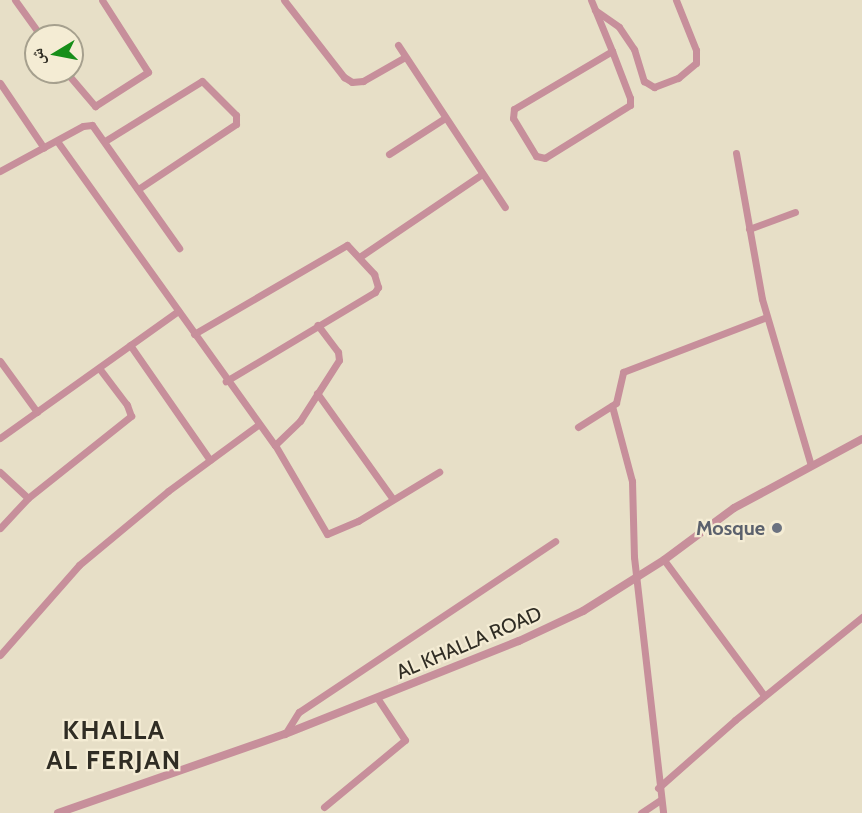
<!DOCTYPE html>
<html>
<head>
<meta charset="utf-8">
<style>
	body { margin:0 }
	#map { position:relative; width:862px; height:813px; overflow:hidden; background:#e7dfc7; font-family:Cabin,"Noto Naskh Arabic",sans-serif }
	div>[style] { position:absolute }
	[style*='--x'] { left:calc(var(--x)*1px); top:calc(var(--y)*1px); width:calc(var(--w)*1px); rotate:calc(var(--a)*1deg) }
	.minor>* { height:7px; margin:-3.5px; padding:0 3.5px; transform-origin:3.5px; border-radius:3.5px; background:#c78f9b }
	.tertiary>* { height:8px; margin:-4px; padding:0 4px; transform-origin:4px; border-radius:4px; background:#c78f9b }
	.dots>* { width:16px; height:16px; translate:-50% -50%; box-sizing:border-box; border:3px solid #f4ecd4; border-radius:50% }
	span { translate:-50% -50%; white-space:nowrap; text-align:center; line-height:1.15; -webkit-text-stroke:4.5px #f4ecd4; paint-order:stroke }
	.worship-label { font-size:20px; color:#5b616d; font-weight:700 }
	.right { translate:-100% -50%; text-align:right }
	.street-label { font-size:20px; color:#302d24 }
	.district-label { font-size:26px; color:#302d24; font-weight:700; letter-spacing:1.5px }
	.north { position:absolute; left:24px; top:24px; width:60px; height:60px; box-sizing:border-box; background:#f4ecd4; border:2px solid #a6a08e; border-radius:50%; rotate:260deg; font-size:16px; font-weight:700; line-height:24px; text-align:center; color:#302d24 }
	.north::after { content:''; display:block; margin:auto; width:21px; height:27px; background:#168e19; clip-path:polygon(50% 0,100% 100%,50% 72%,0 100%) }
</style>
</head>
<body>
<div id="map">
	<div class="minor">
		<i style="--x:15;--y:0;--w:44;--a:54.2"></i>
		<i style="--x:284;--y:0;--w:98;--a:52.1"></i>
		<i style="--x:344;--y:77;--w:9;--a:32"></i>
		<i style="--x:352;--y:82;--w:11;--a:-5"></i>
		<i style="--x:363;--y:81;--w:48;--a:-29.7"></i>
		<i style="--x:591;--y:0;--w:55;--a:67.6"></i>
		<i style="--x:612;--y:51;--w:50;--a:69"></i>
		<i style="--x:630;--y:98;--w:7;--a:90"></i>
		<i style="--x:630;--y:105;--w:100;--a:148.1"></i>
		<i style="--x:545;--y:158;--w:9;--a:-167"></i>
		<i style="--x:536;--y:156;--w:44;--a:-121.2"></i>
		<i style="--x:513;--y:118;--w:9;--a:-84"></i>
		<i style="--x:514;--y:109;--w:114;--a:-30.6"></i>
		<i style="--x:595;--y:10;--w:29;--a:35"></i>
		<i style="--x:619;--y:27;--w:27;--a:56"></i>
		<i style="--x:634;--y:49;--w:34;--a:73"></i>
		<i style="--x:644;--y:81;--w:12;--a:31"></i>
		<i style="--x:654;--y:87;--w:26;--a:-21"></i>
		<i style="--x:678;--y:78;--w:23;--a:-40"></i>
		<i style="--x:696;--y:63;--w:13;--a:-90"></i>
		<i style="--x:696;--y:50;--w:54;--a:-111.8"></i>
		<i style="--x:398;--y:45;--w:194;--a:56.6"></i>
		<i style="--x:66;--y:72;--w:45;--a:49.5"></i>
		<i style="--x:95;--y:106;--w:63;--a:-32.7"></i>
		<i style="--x:148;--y:72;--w:85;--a:-122.6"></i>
		<i style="--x:0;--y:83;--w:78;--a:55.9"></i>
		<i style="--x:57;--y:141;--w:374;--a:54.4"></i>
		<i style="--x:275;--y:445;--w:35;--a:-44"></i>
		<i style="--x:300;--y:421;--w:72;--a:-57.4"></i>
		<i style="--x:339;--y:360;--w:8;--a:-97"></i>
		<i style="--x:338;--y:352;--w:34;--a:-127"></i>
		<i style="--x:105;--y:141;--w:114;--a:-31.7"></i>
		<i style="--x:202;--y:81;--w:48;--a:45"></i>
		<i style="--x:236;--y:115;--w:9;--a:90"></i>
		<i style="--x:236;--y:124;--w:118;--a:146.4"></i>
		<i style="--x:736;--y:153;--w:148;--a:79.9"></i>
		<i style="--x:762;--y:299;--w:173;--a:73.6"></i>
		<i style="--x:389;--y:154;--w:67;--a:-32.7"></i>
		<i style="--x:0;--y:171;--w:94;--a:-28.5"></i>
		<i style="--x:83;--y:126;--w:9;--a:-6"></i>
		<i style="--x:92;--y:125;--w:151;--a:54.7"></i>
		<i style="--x:749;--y:229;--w:49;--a:-20.3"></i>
		<i style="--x:361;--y:256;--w:146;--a:-34.1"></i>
		<i style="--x:194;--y:334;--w:177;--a:-30.2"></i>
		<i style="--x:347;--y:245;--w:40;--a:47"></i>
		<i style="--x:374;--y:274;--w:14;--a:73"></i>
		<i style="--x:378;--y:287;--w:6;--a:121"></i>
		<i style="--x:375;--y:292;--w:174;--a:149.1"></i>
		<i style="--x:130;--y:345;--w:140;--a:55.2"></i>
		<i style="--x:0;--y:361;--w:63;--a:54"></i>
		<i style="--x:317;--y:393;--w:130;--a:54.4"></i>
		<i style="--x:612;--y:406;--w:78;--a:75.1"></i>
		<i style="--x:632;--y:481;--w:76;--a:88.5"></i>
		<i style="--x:634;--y:557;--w:258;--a:83.5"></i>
		<i style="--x:578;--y:427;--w:45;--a:-32.3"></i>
		<i style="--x:616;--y:403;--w:32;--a:-77"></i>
		<i style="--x:623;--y:372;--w:154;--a:-20.9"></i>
		<i style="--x:0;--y:438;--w:219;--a:-35.5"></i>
		<i style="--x:275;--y:445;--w:103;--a:59.7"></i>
		<i style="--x:327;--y:534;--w:34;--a:-23"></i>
		<i style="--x:358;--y:521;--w:95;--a:-31.2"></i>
		<i style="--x:0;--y:472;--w:38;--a:43"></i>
		<i style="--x:28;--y:498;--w:132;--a:-38.5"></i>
		<i style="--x:131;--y:416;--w:12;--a:-110"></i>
		<i style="--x:127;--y:405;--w:46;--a:-127.1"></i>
		<i style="--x:0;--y:528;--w:41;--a:-47"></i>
		<i style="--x:664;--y:560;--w:168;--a:53.5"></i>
		<i style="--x:0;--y:655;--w:120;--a:-48.7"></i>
		<i style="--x:79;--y:565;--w:116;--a:-39.7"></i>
		<i style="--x:168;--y:491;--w:112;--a:-36.3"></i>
		<i style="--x:285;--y:734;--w:26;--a:-58"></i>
		<i style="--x:299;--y:712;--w:308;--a:-33.7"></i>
		<i style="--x:658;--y:788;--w:103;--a:-41.4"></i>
		<i style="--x:735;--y:720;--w:164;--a:-39"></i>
		<i style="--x:324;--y:807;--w:105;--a:-39.6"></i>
		<i style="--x:405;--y:740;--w:49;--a:-123.4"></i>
		<i style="--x:641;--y:813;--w:23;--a:-34"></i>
	</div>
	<div class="tertiary">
		<i style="--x:58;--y:813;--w:240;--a:-19.2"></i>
		<i style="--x:285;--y:734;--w:252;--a:-21.7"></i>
		<i style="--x:519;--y:641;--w:71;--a:-25.1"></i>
		<i style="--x:583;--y:611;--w:96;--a:-32.2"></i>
		<i style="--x:664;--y:560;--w:87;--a:-36.6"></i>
		<i style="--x:734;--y:508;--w:145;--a:-28.3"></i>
	</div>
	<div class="dots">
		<i style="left:777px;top:528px;background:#6b7280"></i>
	</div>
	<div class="worship-label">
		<span class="right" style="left:765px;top:528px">Mosque</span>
	</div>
	<div class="street-label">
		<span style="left:469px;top:643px;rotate:-23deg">AL KHALLA ROAD</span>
	</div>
	<div class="district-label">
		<span style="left:114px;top:746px">KHALLA<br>AL FERJAN</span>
	</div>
	<div class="north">ش</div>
</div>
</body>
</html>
